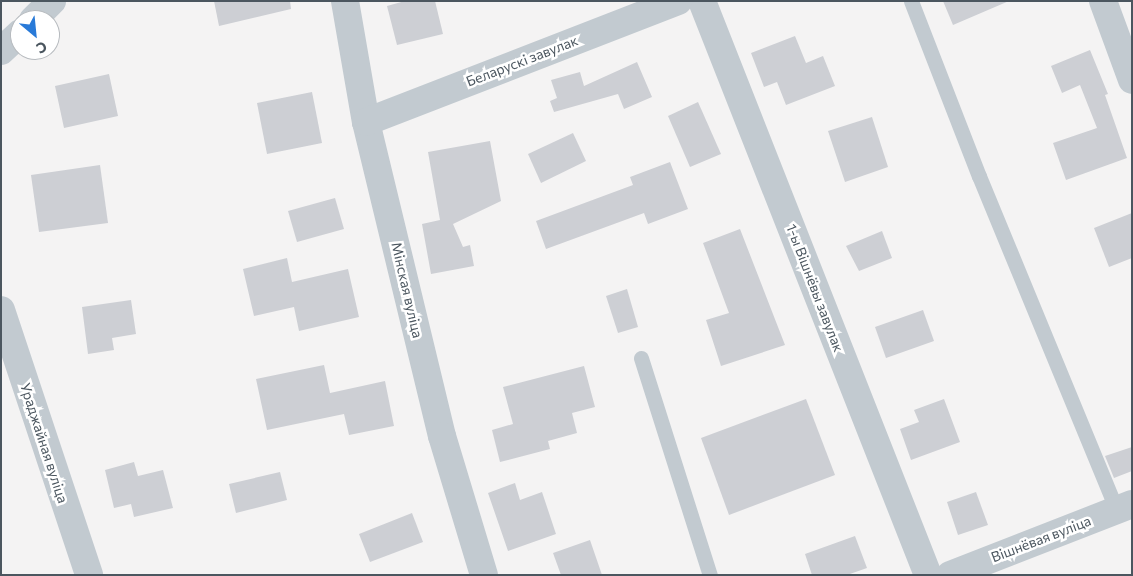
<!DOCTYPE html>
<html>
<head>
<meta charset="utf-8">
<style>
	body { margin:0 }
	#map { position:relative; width:1133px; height:576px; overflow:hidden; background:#f4f3f3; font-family:Commissioner,sans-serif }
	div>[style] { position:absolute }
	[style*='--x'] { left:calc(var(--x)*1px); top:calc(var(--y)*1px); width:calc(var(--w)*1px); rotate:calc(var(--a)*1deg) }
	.building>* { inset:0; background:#cdcfd4 }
	.lane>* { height:15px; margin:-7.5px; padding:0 7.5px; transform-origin:7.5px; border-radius:7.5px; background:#c2cad0 }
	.street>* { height:28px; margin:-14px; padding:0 14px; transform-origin:14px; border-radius:14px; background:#c2cad0 }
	span { translate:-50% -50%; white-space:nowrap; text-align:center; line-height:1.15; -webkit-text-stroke:5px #fff; paint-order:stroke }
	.street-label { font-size:14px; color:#4b565f }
	.frame { position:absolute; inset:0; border:2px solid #4b565f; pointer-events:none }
	.north { position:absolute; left:10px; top:10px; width:50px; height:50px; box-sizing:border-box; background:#fff; border:1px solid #b7bbbf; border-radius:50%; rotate:152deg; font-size:14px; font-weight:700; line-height:20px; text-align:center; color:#4b565f }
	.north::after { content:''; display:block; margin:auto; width:18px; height:22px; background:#297ad8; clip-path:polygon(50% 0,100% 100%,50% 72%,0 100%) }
</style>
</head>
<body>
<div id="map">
	<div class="building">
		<i style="clip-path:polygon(214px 1px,290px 1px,291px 9px,219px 26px)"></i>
		<i style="clip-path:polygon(405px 1px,435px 1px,443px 34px,397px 45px,387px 6px)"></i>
		<i style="clip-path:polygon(943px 1px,1009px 1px,953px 25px)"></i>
		<i style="clip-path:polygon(795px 36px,806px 63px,823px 56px,835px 86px,786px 105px,777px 82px,764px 87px,751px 53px)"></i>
		<i style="clip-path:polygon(1090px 50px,1108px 94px,1105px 95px,1127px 158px,1066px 180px,1053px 143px,1097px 128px,1080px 85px,1062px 93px,1051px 66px)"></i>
		<i style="clip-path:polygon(637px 62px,652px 97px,624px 109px,618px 94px,554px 112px,550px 101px,557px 98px,551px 80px,580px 72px,584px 86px)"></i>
		<i style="clip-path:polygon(109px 74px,118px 116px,64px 128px,55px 86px)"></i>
		<i style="clip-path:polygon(312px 92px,322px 143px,267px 154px,257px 103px)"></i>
		<i style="clip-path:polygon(698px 102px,721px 154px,690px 167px,668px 116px)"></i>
		<i style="clip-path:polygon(872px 117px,888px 167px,845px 182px,828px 131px)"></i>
		<i style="clip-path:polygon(573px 133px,586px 161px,541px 183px,528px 154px)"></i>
		<i style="clip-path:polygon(490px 141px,501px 201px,453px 224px,463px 247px,470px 245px,474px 266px,431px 274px,422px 224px,440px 220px,428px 152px)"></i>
		<i style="clip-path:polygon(670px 162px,688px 209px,648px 224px,644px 213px,546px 249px,536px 221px,633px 185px,630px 177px)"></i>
		<i style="clip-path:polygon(100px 165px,108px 223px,39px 232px,31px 175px)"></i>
		<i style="clip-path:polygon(335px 198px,344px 229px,297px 242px,288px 211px)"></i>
		<i style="clip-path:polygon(1132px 213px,1132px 258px,1109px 267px,1094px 228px)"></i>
		<i style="clip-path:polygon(740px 229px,785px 345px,721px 366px,706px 320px,729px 313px,703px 243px)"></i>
		<i style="clip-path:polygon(882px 231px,892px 258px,859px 271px,846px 246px)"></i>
		<i style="clip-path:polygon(287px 258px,292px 282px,348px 269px,359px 317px,299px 331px,294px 307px,254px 316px,243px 269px)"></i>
		<i style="clip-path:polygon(627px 289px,638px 327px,618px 333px,606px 296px)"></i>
		<i style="clip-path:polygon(131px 300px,136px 334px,112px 338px,114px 350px,88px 354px,82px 307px)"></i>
		<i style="clip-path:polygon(923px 310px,934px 341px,886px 358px,875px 327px)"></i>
		<i style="clip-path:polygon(324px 365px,330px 393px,385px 381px,394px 426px,349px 435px,344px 414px,267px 430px,256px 379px)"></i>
		<i style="clip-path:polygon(584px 366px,595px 407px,572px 413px,577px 433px,548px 441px,550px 449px,500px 462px,492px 430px,513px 424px,503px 387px)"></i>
		<i style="clip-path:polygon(806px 399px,835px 475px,729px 515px,701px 438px)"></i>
		<i style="clip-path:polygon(944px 399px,960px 442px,911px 460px,900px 429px,919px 422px,914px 410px)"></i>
		<i style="clip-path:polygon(1132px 447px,1132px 471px,1114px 478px,1105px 456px)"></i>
		<i style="clip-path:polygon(134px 462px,138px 476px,163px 470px,173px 508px,134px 517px,131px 504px,114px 508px,105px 470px)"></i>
		<i style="clip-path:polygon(280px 472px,287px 500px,236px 513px,229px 484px)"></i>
		<i style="clip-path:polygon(515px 483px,520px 500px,542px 492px,556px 534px,508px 551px,488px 493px)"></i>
		<i style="clip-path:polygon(976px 492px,988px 525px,958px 535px,947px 502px)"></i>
		<i style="clip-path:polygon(412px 513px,423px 542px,370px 562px,359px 534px)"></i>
		<i style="clip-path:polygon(855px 536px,867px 568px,847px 575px,812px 575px,805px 554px)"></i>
		<i style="clip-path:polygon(590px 540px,602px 575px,561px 575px,553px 553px)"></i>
	</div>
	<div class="lane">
		<i style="--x:911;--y:1;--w:188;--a:68.8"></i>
		<i style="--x:979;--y:176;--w:361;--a:67.6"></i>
		<i style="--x:641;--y:358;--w:228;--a:72.4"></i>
	</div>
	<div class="street">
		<i style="--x:345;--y:1;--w:123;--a:80.2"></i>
		<i style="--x:366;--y:122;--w:323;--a:76.4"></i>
		<i style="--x:442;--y:436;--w:145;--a:73.2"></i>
		<i style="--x:702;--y:1;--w:617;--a:68.51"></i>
		<i style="--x:1103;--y:1;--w:84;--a:69.8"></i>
		<i style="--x:33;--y:20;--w:27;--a:-45"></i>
		<i style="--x:1;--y:51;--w:26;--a:-43"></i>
		<i style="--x:366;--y:122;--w:335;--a:-21.2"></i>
		<i style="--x:1;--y:310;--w:279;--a:71.6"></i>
		<i style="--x:950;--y:575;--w:195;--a:-21.3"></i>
	</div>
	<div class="street-label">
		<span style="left:522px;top:61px;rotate:-21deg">Беларускі завулак</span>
		<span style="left:815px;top:288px;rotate:69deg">1-ы Вішнёвы завулак</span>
		<span style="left:407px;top:290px;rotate:77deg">Мінская вуліца</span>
		<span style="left:44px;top:443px;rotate:72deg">Ураджайная вуліца</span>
		<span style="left:1041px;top:539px;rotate:-21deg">Вішнёвая вуліца</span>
	</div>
	<div class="frame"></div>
	<div class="north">С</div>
</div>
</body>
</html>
